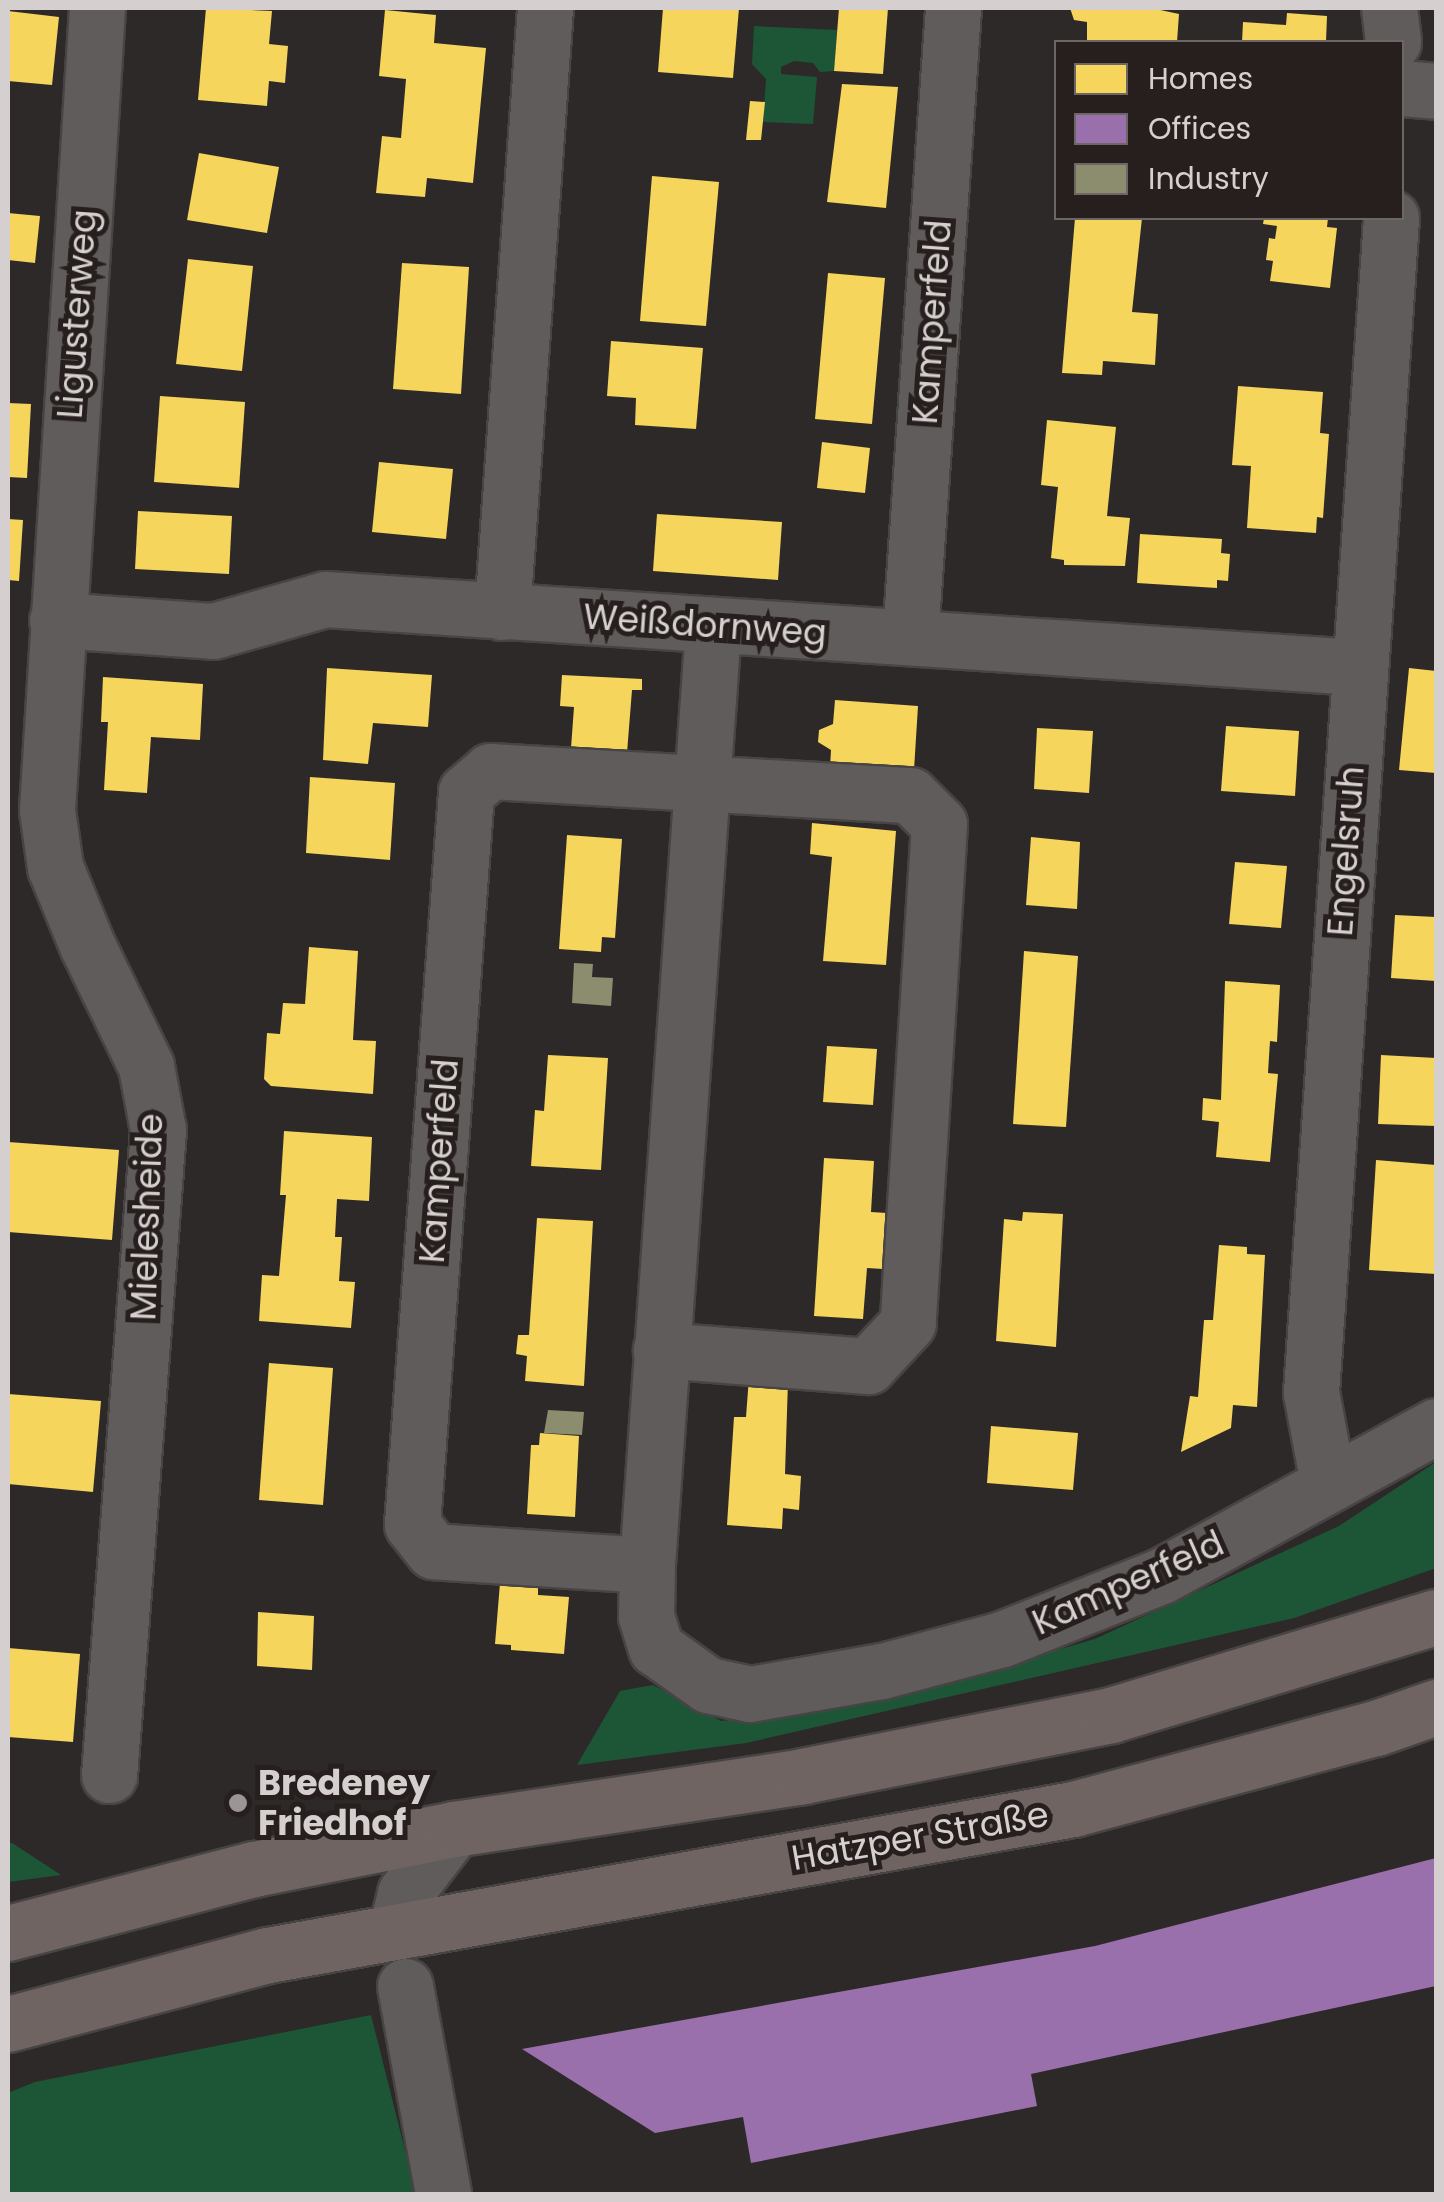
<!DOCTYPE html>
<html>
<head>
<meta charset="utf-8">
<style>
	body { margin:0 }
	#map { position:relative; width:1444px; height:2202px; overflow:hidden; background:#2e2929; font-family:Poppins,sans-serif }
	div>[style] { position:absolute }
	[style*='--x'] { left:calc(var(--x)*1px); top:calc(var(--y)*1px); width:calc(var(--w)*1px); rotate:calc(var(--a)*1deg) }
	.green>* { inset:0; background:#1c5637 }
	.homes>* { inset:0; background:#f6d55c }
	.offices>* { inset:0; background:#9970ab }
	.industry>* { inset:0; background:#8c8c6e }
	.roads { filter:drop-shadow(2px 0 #484444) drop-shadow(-2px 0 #484444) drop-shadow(0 2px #484444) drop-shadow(0 -2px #484444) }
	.minor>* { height:55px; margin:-27.5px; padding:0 27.5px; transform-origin:27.5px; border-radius:27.5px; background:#5f5c5b }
	.major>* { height:55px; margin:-27.5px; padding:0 27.5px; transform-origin:27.5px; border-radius:27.5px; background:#6f6462 }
	.dots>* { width:28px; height:28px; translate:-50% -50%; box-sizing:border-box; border:5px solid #261f1e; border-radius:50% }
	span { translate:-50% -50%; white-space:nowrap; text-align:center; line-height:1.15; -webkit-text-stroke:10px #261f1e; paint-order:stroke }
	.street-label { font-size:35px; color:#d5d0cf }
	.poi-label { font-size:35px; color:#d5d0cf; font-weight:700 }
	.left { translate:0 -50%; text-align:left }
	.frame { position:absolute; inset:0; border:10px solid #d5d0cf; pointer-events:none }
	.legend { position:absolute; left:1054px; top:40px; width:350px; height:180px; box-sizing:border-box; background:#261f1e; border:2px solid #6c6665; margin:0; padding:12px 18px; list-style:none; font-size:30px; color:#d5d0cf }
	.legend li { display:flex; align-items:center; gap:20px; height:50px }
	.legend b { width:50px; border:2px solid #6c6665 }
</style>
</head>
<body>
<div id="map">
	<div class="green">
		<i style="clip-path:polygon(754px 26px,837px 30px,834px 71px,820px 72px,813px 63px,794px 61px,781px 67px,781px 74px,817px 77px,813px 124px,763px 122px,766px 79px,752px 64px)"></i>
		<i style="clip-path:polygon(1436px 1462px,1436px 1568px,1294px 1618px,746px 1743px,577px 1765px,620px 1691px,653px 1685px,721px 1721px,884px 1700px,1095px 1639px,1339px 1526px)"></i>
		<i style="clip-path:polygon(8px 1843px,12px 1843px,61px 1875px,8px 1882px)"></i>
		<i style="clip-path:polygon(371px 2015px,416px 2194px,8px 2194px,8px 2093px,35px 2082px)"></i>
	</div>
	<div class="homes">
		<i style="clip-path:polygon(206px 8px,272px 11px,269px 44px,288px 46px,285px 83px,269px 81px,267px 106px,198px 100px)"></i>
		<i style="clip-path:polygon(663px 8px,739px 8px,733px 78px,658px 72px)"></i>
		<i style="clip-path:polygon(839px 8px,888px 8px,883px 74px,834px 71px)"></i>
		<i style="clip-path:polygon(1070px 8px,1151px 8px,1179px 14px,1177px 42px,1087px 42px,1087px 22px,1074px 20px)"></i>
		<i style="clip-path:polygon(385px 10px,436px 15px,434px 43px,486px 48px,473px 183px,427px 178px,425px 197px,376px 193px,382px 136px,401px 138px,406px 79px,379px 76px)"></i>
		<i style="clip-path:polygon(8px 11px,59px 17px,52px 85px,8px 81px)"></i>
		<i style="clip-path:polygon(1287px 13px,1327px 16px,1326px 42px,1242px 42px,1243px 22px,1286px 25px)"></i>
		<i style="clip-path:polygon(842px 84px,898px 87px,886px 208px,827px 202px)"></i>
		<i style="clip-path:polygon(750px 101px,765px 102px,761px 140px,746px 140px)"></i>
		<i style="clip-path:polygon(199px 153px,279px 167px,267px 233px,187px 220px)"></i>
		<i style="clip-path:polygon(652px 176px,719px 182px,706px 326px,640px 321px)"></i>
		<i style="clip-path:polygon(8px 213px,40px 216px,35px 263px,8px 260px)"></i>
		<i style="clip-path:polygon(1075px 218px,1142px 218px,1132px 312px,1158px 314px,1155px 365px,1103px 361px,1102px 375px,1062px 373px)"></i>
		<i style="clip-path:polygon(1264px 218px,1328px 218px,1327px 227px,1337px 228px,1330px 288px,1270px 281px,1273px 261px,1266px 260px,1269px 238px,1275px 239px,1277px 226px,1263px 224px)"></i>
		<i style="clip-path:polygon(188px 259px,253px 266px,242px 371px,176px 364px)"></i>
		<i style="clip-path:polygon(402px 263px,469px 267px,461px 394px,393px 389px)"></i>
		<i style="clip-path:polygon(828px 273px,885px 278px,872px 424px,815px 419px)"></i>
		<i style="clip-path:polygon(611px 341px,703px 348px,696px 429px,635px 425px,636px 398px,607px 396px)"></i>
		<i style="clip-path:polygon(1238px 386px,1323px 392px,1320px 433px,1329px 434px,1323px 518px,1317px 517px,1316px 533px,1247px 528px,1251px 466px,1232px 465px)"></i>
		<i style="clip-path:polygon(160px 396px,245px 402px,239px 488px,154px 482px)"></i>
		<i style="clip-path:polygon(8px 403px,31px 404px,27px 478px,8px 477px)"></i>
		<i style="clip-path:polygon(1047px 420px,1116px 427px,1107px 516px,1130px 518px,1125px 566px,1064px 565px,1064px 560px,1051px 558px,1058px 487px,1041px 485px)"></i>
		<i style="clip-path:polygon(822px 442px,870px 448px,865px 493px,817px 488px)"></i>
		<i style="clip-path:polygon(379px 462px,453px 469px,446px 539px,372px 532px)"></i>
		<i style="clip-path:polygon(138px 511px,232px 516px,229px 574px,135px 569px)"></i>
		<i style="clip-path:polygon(657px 514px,782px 522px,778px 580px,653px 571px)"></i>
		<i style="clip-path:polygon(8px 519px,23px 520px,19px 581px,8px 580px)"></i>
		<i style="clip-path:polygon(1140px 534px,1222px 539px,1221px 553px,1230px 554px,1228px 581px,1217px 580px,1217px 588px,1137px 583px)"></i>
		<i style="clip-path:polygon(327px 668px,432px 675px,428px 727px,373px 723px,368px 764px,323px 760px)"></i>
		<i style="clip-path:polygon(1409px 668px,1436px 671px,1436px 773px,1399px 770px)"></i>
		<i style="clip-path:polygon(562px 675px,642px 679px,642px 690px,632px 690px,627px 753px,571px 748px,574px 707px,560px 706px)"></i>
		<i style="clip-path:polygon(103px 677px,203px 684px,200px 740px,151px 737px,147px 793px,104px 790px,108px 722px,101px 722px)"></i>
		<i style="clip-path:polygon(835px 700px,918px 706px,914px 770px,830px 768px,831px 750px,818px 742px,819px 730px,833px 724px)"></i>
		<i style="clip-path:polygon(1226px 726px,1299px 731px,1295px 796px,1221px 791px)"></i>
		<i style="clip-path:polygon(1037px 728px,1093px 731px,1089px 793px,1034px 789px)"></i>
		<i style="clip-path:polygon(310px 777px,395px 783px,390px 860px,306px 853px)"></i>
		<i style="clip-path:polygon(812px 823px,896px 831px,886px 965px,823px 961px,832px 857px,810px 854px)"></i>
		<i style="clip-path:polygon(567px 835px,622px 839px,615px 938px,602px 937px,601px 952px,559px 949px)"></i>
		<i style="clip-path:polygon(1031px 837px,1080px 842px,1077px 909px,1026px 905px)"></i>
		<i style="clip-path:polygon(1235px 862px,1287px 866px,1281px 928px,1229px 924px)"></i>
		<i style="clip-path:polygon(1395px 915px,1436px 917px,1436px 981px,1391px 978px)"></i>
		<i style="clip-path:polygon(309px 947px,358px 951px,353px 1040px,376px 1041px,373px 1094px,271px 1086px,264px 1079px,267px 1033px,280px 1034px,283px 1003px,305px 1004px)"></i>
		<i style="clip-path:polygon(1024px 951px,1078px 956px,1066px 1127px,1013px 1124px)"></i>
		<i style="clip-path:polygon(1225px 981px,1280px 985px,1277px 1042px,1270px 1041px,1268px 1073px,1278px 1074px,1270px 1162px,1216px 1157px,1219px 1122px,1202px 1120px,1203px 1098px,1221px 1100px)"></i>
		<i style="clip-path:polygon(827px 1046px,877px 1049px,873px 1105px,823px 1102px)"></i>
		<i style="clip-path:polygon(548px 1055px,608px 1058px,601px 1170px,531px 1166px,535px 1110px,544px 1111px)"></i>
		<i style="clip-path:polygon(1381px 1055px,1436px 1058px,1436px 1126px,1378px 1124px)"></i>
		<i style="clip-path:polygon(284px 1131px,372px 1137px,369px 1201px,337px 1199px,335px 1237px,342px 1237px,339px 1281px,355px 1282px,351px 1328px,259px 1321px,262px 1275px,279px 1276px,286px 1195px,280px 1195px)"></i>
		<i style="clip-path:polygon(8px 1142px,119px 1150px,112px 1240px,8px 1232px)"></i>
		<i style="clip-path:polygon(824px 1158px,874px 1161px,871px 1212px,887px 1213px,883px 1269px,867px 1268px,863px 1319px,814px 1316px)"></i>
		<i style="clip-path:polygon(1376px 1160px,1436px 1165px,1436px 1274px,1369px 1270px)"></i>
		<i style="clip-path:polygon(1023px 1212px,1063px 1214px,1056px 1347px,996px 1341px,1004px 1219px,1022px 1221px)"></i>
		<i style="clip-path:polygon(537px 1218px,593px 1221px,584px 1386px,525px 1381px,527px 1356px,516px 1354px,518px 1335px,529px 1335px)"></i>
		<i style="clip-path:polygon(1219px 1245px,1247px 1247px,1247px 1254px,1265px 1255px,1257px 1407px,1233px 1405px,1231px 1428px,1181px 1452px,1190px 1396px,1198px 1397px,1204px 1320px,1213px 1320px)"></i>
		<i style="clip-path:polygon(269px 1363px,333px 1368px,323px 1505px,259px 1500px)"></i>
		<i style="clip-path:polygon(749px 1377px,788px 1381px,785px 1474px,801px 1476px,799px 1510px,783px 1508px,782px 1529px,727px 1525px,734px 1417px,746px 1417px)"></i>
		<i style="clip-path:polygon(8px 1394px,101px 1401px,93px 1492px,8px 1484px)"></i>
		<i style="clip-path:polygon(991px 1426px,1078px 1433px,1073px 1490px,987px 1483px)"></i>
		<i style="clip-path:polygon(540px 1433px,579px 1436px,575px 1517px,527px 1514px,531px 1445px,539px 1445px)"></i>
		<i style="clip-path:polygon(500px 1583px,538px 1585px,538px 1595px,569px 1597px,564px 1654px,511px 1650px,511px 1645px,495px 1644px)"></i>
		<i style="clip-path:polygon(258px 1612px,314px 1616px,312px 1670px,257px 1666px)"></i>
		<i style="clip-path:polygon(8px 1648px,80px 1654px,73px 1742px,8px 1737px)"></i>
	</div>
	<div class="offices">
		<i style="clip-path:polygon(1436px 1858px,1436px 1986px,1031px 2074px,1037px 2106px,751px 2163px,743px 2117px,655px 2133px,522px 2049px,1095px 1946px)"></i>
	</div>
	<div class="industry">
		<i style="clip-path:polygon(574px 963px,593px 964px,592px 977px,613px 978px,611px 1006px,572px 1003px)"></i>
		<i style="clip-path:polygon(548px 1410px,584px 1412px,582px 1435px,544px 1433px)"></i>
	</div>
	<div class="roads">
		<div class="minor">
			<i style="--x:97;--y:8;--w:804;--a:93.57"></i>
			<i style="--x:47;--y:810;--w:58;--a:82"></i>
			<i style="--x:55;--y:867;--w:84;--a:67.7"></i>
			<i style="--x:87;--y:945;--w:135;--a:64"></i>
			<i style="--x:146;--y:1066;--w:65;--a:79.4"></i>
			<i style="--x:158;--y:1130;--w:647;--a:94.34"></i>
			<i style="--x:1389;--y:8;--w:34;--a:83"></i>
			<i style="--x:1402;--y:88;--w:34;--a:5"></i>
			<i style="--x:502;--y:612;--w:606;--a:-85.93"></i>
			<i style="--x:57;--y:620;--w:156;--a:4"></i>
			<i style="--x:213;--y:631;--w:116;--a:-15.9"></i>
			<i style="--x:325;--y:599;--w:1034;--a:3.77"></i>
			<i style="--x:713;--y:628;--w:939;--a:94.03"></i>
			<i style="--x:647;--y:1565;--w:51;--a:91.1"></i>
			<i style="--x:646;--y:1616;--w:34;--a:73"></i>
			<i style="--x:656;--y:1648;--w:64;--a:35.4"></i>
			<i style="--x:708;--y:1685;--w:43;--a:12.1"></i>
			<i style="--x:750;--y:1694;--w:134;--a:-9.9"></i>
			<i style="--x:882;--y:1671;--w:124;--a:-14.9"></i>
			<i style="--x:1002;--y:1639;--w:171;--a:-21.6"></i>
			<i style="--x:1161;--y:1576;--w:313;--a:-28.6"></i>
			<i style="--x:910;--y:636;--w:629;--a:-86.08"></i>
			<i style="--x:1328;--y:1483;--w:93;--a:-100.6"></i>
			<i style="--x:1311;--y:1392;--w:1177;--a:-86.1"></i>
			<i style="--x:647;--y:1565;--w:214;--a:-176.3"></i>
			<i style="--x:433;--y:1551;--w:34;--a:-128"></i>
			<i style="--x:412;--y:1524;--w:734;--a:-85.78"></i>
			<i style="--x:466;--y:792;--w:32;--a:-41"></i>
			<i style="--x:490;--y:771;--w:421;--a:3.3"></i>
			<i style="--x:910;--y:795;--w:41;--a:45"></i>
			<i style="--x:939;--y:824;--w:500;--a:93.6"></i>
			<i style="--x:908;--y:1323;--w:59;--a:132.9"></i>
			<i style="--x:868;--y:1366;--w:208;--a:-175.6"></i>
			<i style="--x:396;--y:1930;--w:38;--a:-76"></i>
			<i style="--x:405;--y:1893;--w:81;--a:-52.6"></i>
			<i style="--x:405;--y:1986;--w:211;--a:79.6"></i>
		</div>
		<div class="major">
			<i style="--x:8;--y:1933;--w:254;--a:-14.6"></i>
			<i style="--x:254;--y:1869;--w:204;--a:-11.3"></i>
			<i style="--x:454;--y:1829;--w:353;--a:-8.6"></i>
			<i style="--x:803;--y:1776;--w:314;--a:-11.2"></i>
			<i style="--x:1111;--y:1715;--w:339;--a:-16.8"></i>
			<i style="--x:8;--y:2024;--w:269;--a:-14.9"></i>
			<i style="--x:268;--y:1955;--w:818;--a:-10.28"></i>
			<i style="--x:1073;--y:1809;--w:314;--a:-15"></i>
			<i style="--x:1376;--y:1728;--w:64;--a:-19.3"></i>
		</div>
	</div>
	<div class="dots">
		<i style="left:238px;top:1803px;background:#9b9695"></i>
	</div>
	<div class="street-label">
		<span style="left:77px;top:314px;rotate:-86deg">Ligusterweg</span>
		<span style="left:932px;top:322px;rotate:-86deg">Kamperfeld</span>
		<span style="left:705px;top:625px;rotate:4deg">Weißdornweg</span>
		<span style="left:1346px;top:851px;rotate:-86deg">Engelsruh</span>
		<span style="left:439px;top:1161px;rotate:-86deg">Kamperfeld</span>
		<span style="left:147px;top:1217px;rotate:-88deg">Mielesheide</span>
		<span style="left:1128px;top:1583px;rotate:-24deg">Kamperfeld</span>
		<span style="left:920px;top:1836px;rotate:-10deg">Hatzper Straße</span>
	</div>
	<div class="poi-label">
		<span class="left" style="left:258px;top:1803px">Bredeney<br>Friedhof</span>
	</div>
	<div class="frame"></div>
	<ul class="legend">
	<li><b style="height:28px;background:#f6d55c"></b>Homes</li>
	<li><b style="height:28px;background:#9970ab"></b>Offices</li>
	<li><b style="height:28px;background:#8c8c6e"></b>Industry</li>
	</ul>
</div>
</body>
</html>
